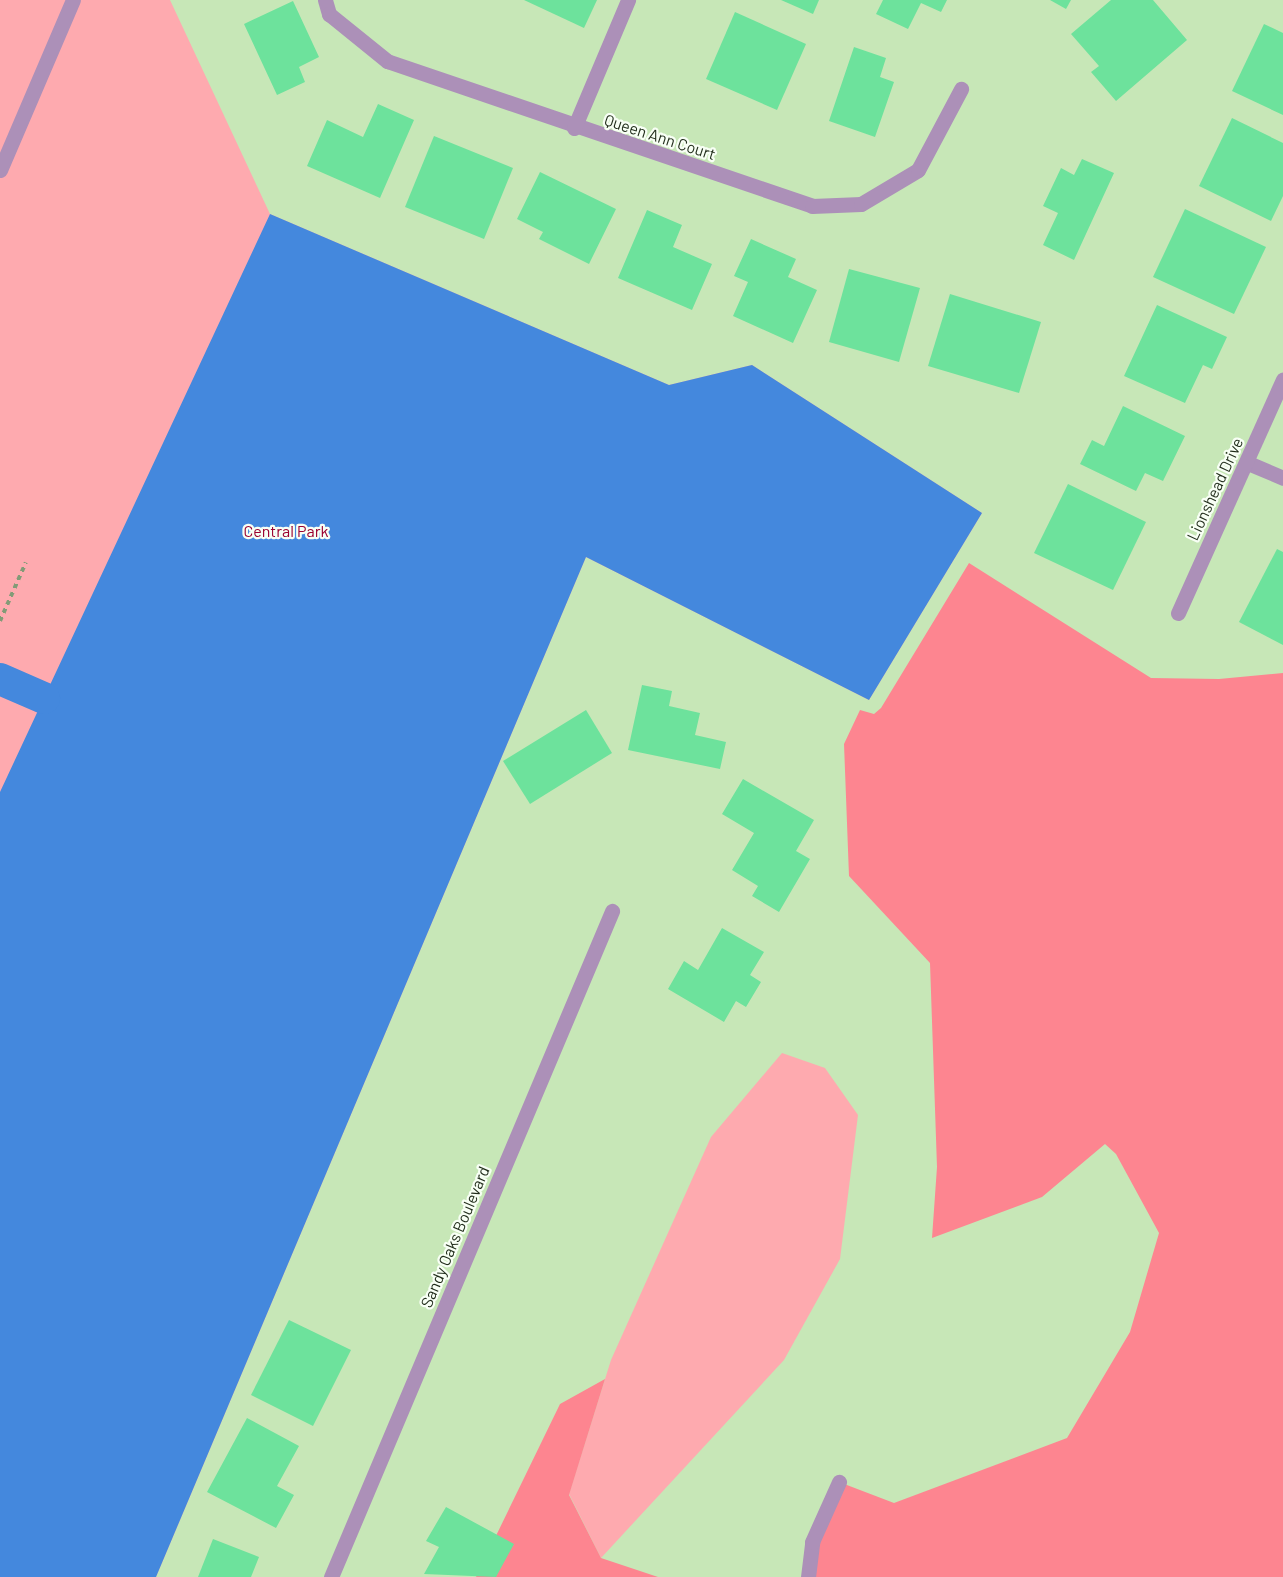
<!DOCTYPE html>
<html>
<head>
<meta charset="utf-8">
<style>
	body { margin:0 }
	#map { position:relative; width:1283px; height:1577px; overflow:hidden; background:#c7e7b7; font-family:Barlow,sans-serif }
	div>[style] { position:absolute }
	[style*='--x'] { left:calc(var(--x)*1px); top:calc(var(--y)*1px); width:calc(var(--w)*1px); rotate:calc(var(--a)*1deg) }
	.green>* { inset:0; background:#feaaaf }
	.forest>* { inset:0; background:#fd8590 }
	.water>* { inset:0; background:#48d }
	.canal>* { height:32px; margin:-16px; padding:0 16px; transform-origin:16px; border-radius:16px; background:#48d }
	.building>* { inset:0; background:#6de29c }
	.path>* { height:4px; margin-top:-2px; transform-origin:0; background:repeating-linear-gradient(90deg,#839b77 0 4.5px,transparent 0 9px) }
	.minor>* { height:15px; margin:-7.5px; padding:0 7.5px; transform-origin:7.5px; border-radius:7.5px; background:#ac90b8 }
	span { translate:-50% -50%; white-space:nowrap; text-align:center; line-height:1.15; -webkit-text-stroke:4.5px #f8fff5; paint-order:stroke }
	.street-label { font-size:16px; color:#1f2b19 }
	.park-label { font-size:16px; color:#9b0030 }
</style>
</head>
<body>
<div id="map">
	<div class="green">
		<i style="clip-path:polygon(0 0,170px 0,270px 214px,669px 385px,752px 365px,982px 513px,869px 700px,586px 557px,156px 1577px,0 1577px)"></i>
		<i style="clip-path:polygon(782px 1053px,825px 1068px,858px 1115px,840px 1259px,784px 1360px,601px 1558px,569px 1494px,611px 1360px,711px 1137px)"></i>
	</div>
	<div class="forest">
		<i style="clip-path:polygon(969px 563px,1151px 678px,1219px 679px,1283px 673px,1283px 1577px,808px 1577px,839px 1482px,894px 1503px,1067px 1438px,1130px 1332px,1159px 1233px,1116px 1154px,1105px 1144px,1042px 1197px,932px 1238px,937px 1167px,930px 963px,849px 876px,844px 744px,860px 710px,874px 714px,881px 708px)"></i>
		<i style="clip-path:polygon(605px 1379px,569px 1495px,601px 1558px,658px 1577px,476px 1577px,560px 1404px)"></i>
	</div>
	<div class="water">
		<i style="clip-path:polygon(270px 214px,669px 385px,752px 365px,982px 513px,869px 700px,586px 557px,156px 1577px,0 1577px,0 792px)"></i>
	</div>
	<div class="canal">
		<i style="--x:0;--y:679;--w:48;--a:23.4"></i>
	</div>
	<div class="building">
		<i style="clip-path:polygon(524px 0,597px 0,584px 28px)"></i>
		<i style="clip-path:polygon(781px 0,819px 0,813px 14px)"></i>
		<i style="clip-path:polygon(883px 0,947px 0,941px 12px,921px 3px,908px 29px,876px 14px)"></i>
		<i style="clip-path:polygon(1050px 0,1071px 0,1066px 9px)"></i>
		<i style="clip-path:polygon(1111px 0,1153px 0,1187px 40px,1116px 101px,1091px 72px,1099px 66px,1071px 34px)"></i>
		<i style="clip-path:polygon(293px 1px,319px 57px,299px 67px,305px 82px,277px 95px,244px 24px)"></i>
		<i style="clip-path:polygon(735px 12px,806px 44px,777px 110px,706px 79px)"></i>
		<i style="clip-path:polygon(1264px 24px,1283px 33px,1283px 115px,1232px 91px)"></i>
		<i style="clip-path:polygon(854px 47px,886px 58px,880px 77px,894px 82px,875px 137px,829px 121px)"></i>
		<i style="clip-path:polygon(378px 104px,414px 120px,380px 198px,307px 166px,327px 120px,363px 137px)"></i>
		<i style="clip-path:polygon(1232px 118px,1283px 143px,1283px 196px,1271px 221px,1199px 186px)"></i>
		<i style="clip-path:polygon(434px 136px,513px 168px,484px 239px,405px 207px)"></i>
		<i style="clip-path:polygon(1082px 159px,1114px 173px,1074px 260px,1043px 245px,1058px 213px,1043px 206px,1061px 168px,1074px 175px)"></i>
		<i style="clip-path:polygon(540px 172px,616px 209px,589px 264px,539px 239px,543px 232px,517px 219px)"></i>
		<i style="clip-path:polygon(1185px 209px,1266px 247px,1234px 314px,1153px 277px)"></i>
		<i style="clip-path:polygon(647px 210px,682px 225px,673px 247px,712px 264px,692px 310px,618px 278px)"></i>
		<i style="clip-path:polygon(751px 239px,796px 259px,788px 277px,817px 290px,793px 343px,733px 316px,748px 282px,734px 276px)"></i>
		<i style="clip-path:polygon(849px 269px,920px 288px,899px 362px,829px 342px)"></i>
		<i style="clip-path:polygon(950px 294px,1041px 322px,1019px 393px,928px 366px)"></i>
		<i style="clip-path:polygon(1157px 305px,1227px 337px,1212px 369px,1203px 365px,1185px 403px,1124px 376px)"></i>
		<i style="clip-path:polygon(1123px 406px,1185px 436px,1163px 481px,1145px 473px,1136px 491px,1080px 464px,1092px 440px,1104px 446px)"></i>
		<i style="clip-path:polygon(1068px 484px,1146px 522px,1113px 590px,1034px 553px)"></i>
		<i style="clip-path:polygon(1277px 549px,1283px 552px,1283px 645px,1239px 622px)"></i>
		<i style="clip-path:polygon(642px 685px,672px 691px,669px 706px,700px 713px,695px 735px,726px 742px,720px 769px,628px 750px)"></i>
		<i style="clip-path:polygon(586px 710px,612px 753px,530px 804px,503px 761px)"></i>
		<i style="clip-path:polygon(743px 779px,814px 820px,796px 851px,810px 859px,779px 912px,752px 896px,758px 886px,732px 870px,754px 833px,722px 814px)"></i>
		<i style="clip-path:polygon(722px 928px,764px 952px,750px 975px,761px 982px,746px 1007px,736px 1001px,724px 1022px,668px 989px,684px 961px,698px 970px)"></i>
		<i style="clip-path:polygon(289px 1320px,351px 1350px,313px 1426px,251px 1395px)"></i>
		<i style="clip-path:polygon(247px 1418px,299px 1446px,277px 1486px,294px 1495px,276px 1528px,207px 1492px)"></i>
		<i style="clip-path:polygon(446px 1507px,514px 1544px,496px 1577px,424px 1574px,439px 1547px,426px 1541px)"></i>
		<i style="clip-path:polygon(213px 1539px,259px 1557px,251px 1577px,198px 1577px)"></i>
	</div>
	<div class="path">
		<i style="--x:0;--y:621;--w:64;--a:-66.2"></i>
	</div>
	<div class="minor">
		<i style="--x:325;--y:0;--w:15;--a:74"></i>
		<i style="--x:329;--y:14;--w:75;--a:39"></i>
		<i style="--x:387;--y:61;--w:449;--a:18.8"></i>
		<i style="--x:812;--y:206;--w:49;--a:-2.3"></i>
		<i style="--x:861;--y:204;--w:66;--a:-30.8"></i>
		<i style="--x:918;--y:170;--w:92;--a:-62"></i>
		<i style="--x:574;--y:128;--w:139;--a:-67.1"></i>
		<i style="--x:0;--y:170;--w:185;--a:-66.8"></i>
		<i style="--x:1248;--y:463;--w:38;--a:23"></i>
		<i style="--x:1178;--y:613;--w:256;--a:-65.8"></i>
		<i style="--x:331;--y:1577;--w:723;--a:-67.12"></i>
		<i style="--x:808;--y:1577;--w:35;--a:-83"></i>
		<i style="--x:812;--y:1542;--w:66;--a:-65.8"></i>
	</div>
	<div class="street-label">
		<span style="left:660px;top:137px;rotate:18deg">Queen Ann Court</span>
		<span style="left:1215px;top:489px;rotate:-65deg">Lionshead Drive</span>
		<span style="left:455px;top:1237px;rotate:-67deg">Sandy Oaks Boulevard</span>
	</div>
	<div class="park-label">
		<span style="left:286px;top:531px">Central Park</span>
	</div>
</div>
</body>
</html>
